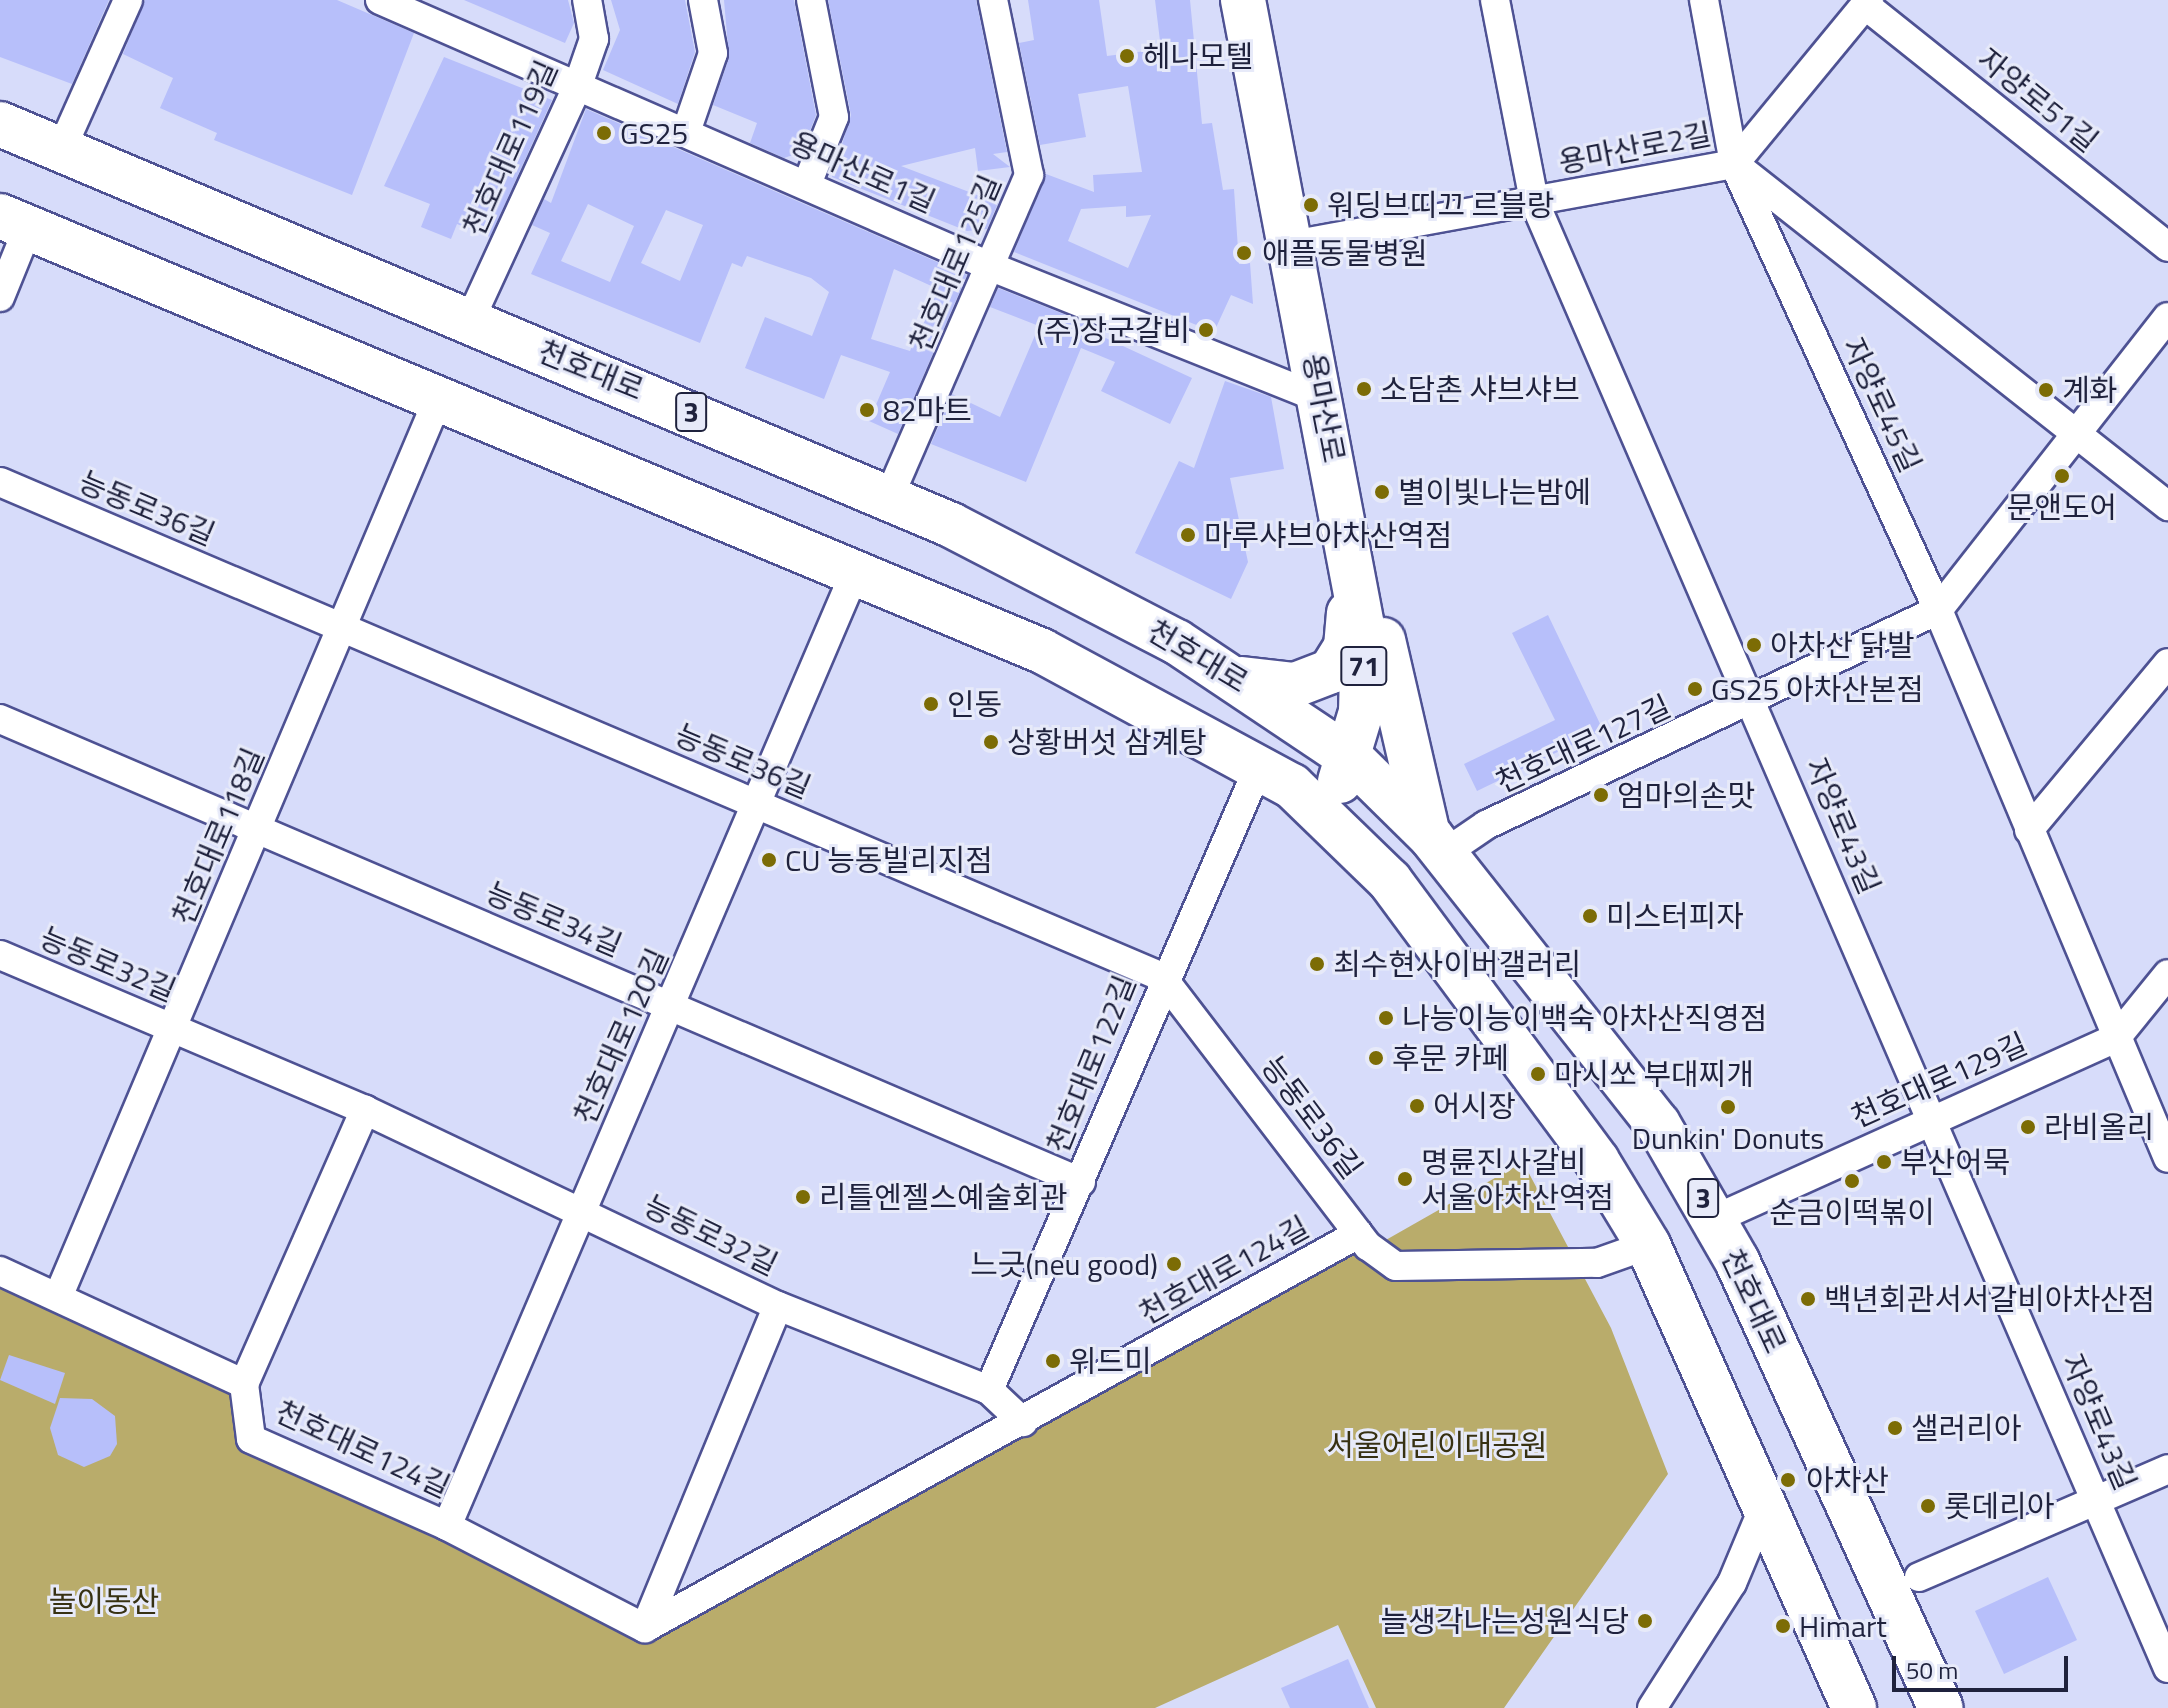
<!DOCTYPE html>
<html>
<head>
<meta charset="utf-8">
<style>
	body { margin:0 }
	#map { position:relative; width:2168px; height:1708px; overflow:hidden; background:#d7dcfa; font-family:"Titillium Web","Noto Sans KR",sans-serif }
	div>[style] { position:absolute }
	[style*='--x'] { left:calc(var(--x)*1px); top:calc(var(--y)*1px); width:calc(var(--w)*1px); rotate:calc(var(--a)*1deg) }
	.green>* { inset:0; background:#b9ac6b }
	.building>* { inset:0; background:#b7bffa }
	.roads { filter:drop-shadow(2px 0 #4e5293) drop-shadow(-2px 0 #4e5293) drop-shadow(0 2px #4e5293) drop-shadow(0 -2px #4e5293) }
	.minor>* { height:28px; margin:-14px; padding:0 14px; transform-origin:14px; border-radius:14px; background:#fff }
	.primary>* { height:44px; margin:-22px; padding:0 22px; transform-origin:22px; border-radius:22px; background:#fff }
	.dots>* { width:22px; height:22px; translate:-50% -50%; box-sizing:border-box; border:4px solid #e7eaf9; border-radius:50% }
	span { translate:-50% -50%; white-space:nowrap; text-align:center; line-height:1.15; -webkit-text-stroke:6px #e7eaf9; paint-order:stroke }
	.shield-label span { padding:2px 6px; background:#e7eaf9; border:2px solid; border-radius:6px; -webkit-text-stroke-width:0 }
	.shield-label { font-size:28px; color:#1f223d; font-weight:700 }
	.poi-label { font-size:30px; color:#1f223d }
	.left { translate:0 -50%; text-align:left }
	.right { translate:-100% -50%; text-align:right }
	.street-label { font-size:30px; color:#1f223d }
	.park-label { font-size:30px; color:#373112 }
	.scale { position:absolute; left:1892px; top:1656px; width:176px; height:36px; box-sizing:border-box; border:4px solid #1f223d; border-top:0; padding-left:10px; font-size:24px; line-height:28px; white-space:nowrap; color:#1f223d; -webkit-text-stroke:6px #e7eaf9; paint-order:stroke }
</style>
</head>
<body>
<div id="map">
	<div class="green">
		<i style="clip-path:polygon(1523px 1162px,1611px 1328px,1668px 1474px,1504px 1708px,1376px 1708px,1338px 1625px,1155px 1708px,0 1708px,0 1281px,234px 1391px,248px 1450px,443px 1537px,641px 1638px,1356px 1243px,1363px 1253px)"></i>
	</div>
	<div class="building">
		<i style="clip-path:polygon(0 0,109px 0,72px 84px,0 57px)"></i>
		<i style="clip-path:polygon(145px 0,337px 0,414px 33px,352px 195px,214px 140px,217px 133px,160px 108px,173px 78px,123px 54px)"></i>
		<i style="clip-path:polygon(464px 0,568px 0,574px 23px,565px 43px)"></i>
		<i style="clip-path:polygon(611px 0,685px 0,695px 52px,678px 104px,603px 70px,620px 30px)"></i>
		<i style="clip-path:polygon(724px 0,794px 0,816px 115px,802px 152px,784px 158px,750px 143px,757px 123px,713px 105px,729px 58px)"></i>
		<i style="clip-path:polygon(828px 0,976px 0,1007px 152px,993px 154px,1010px 167px,978px 171px,975px 148px,901px 166px,998px 203px,987px 229px,967px 231px,832px 177px,851px 115px)"></i>
		<i style="clip-path:polygon(evenodd,1028px 0,1099px 0,1107px 56px,1161px 49px,1155px 0,1190px 0,1202px 124px,1212px 123px,1223px 190px,1234px 189px,1239px 264px,1250px 263px,1253px 304px,1231px 295px,1214px 332px,1014px 252px,1046px 174px,1094px 192px,1093px 175px,1142px 172px,1128px 86px,1078px 94px,1086px 137px,1040px 145px,1019px 43px,1034px 40px,1028px 0,1126px 206px,1126px 217px,1151px 215px,1128px 268px,1068px 241px,1081px 209px,1126px 206px)"></i>
		<i style="clip-path:polygon(444px 57px,552px 100px,490px 237px,457px 224px,451px 239px,421px 227px,430px 204px,384px 186px)"></i>
		<i style="clip-path:polygon(evenodd,586px 109px,967px 275px,898px 434px,869px 421px,890px 372px,841px 355px,824px 399px,745px 368px,765px 317px,812px 336px,829px 292px,811px 278px,747px 256px,742px 267px,732px 263px,700px 343px,531px 274px,550px 233px,532px 225px,544px 199px,551px 203px,586px 109px,588px 204px,634px 226px,610px 282px,561px 261px,588px 204px,586px 109px,666px 210px,703px 225px,680px 281px,641px 263px,666px 210px,586px 109px,894px 269px,938px 289px,910px 351px,871px 339px,894px 269px)"></i>
		<i style="clip-path:polygon(998px 288px,1099px 328px,1097px 334px,1192px 378px,1170px 424px,1101px 391px,1115px 362px,1081px 348px,1026px 482px,931px 444px,952px 394px,1000px 417px,1039px 326px,990px 307px)"></i>
		<i style="clip-path:polygon(1225px 381px,1271px 397px,1284px 469px,1230px 478px,1248px 562px,1231px 599px,1135px 553px,1179px 461px,1194px 468px)"></i>
		<i style="clip-path:polygon(1548px 615px,1603px 730px,1477px 791px,1464px 764px,1555px 720px,1512px 633px)"></i>
		<i style="clip-path:polygon(9px 1355px,65px 1373px,55px 1404px,0 1380px)"></i>
		<i style="clip-path:polygon(60px 1398px,92px 1399px,115px 1416px,117px 1444px,110px 1456px,84px 1467px,58px 1455px,50px 1428px)"></i>
		<i style="clip-path:polygon(2048px 1577px,2077px 1640px,2004px 1674px,1975px 1611px)"></i>
		<i style="clip-path:polygon(1348px 1659px,1369px 1708px,1290px 1708px,1281px 1688px)"></i>
	</div>
	<div class="roads">
		<div class="minor">
			<i style="--x:380;--y:0;--w:670;--a:23.58"></i>
			<i style="--x:994;--y:268;--w:353;--a:21.8"></i>
			<i style="--x:1495;--y:0;--w:205;--a:79"></i>
			<i style="--x:1534;--y:201;--w:1598;--a:66.63"></i>
			<i style="--x:1704;--y:0;--w:167;--a:79.6"></i>
			<i style="--x:1734;--y:164;--w:490;--a:65.4"></i>
			<i style="--x:1938;--y:610;--w:594;--a:67.23"></i>
			<i style="--x:1865;--y:5;--w:388;--a:38.6"></i>
			<i style="--x:686;--y:132;--w:83;--a:-71.1"></i>
			<i style="--x:713;--y:53;--w:54;--a:-100.7"></i>
			<i style="--x:61;--y:150;--w:164;--a:-65.9"></i>
			<i style="--x:1738;--y:167;--w:548;--a:38.25"></i>
			<i style="--x:807;--y:184;--w:72;--a:-68.1"></i>
			<i style="--x:834;--y:117;--w:119;--a:-101.1"></i>
			<i style="--x:1292;--y:245;--w:449;--a:-10.4"></i>
			<i style="--x:1734;--y:164;--w:212;--a:-50.5"></i>
			<i style="--x:0;--y:297;--w:74;--a:-67.9"></i>
			<i style="--x:470;--y:320;--w:259;--a:-65.3"></i>
			<i style="--x:578;--y:85;--w:49;--a:-70.8"></i>
			<i style="--x:594;--y:39;--w:40;--a:-100"></i>
			<i style="--x:0;--y:482;--w:1263;--a:23.07"></i>
			<i style="--x:1162;--y:977;--w:339;--a:52.6"></i>
			<i style="--x:1368;--y:1246;--w:34;--a:36"></i>
			<i style="--x:1396;--y:1266;--w:201;--a:-0.9"></i>
			<i style="--x:1597;--y:1263;--w:54;--a:-19.4"></i>
			<i style="--x:889;--y:497;--w:351;--a:-66.5"></i>
			<i style="--x:1029;--y:175;--w:179;--a:-101.6"></i>
			<i style="--x:0;--y:719;--w:1176;--a:23.19"></i>
			<i style="--x:2029;--y:830;--w:217;--a:-50.2"></i>
			<i style="--x:1445;--y:853;--w:50;--a:-34.3"></i>
			<i style="--x:1486;--y:825;--w:501;--a:-25.44"></i>
			<i style="--x:1938;--y:610;--w:372;--a:-51.9"></i>
			<i style="--x:0;--y:955;--w:397;--a:23"></i>
			<i style="--x:365;--y:1110;--w:457;--a:25.4"></i>
			<i style="--x:778;--y:1306;--w:227;--a:21.7"></i>
			<i style="--x:989;--y:1390;--w:47;--a:43.3"></i>
			<i style="--x:1715;--y:1219;--w:440;--a:-24.3"></i>
			<i style="--x:2116;--y:1038;--w:82;--a:-50.9"></i>
			<i style="--x:0;--y:1271;--w:269;--a:24.8"></i>
			<i style="--x:244;--y:1384;--w:55;--a:82.7"></i>
			<i style="--x:251;--y:1439;--w:214;--a:23.9"></i>
			<i style="--x:447;--y:1526;--w:223;--a:27.3"></i>
			<i style="--x:645;--y:1628;--w:815;--a:-28.92"></i>
			<i style="--x:58;--y:1297;--w:975;--a:-67.06"></i>
			<i style="--x:244;--y:1384;--w:300;--a:-66.2"></i>
			<i style="--x:989;--y:1390;--w:682;--a:-66.59"></i>
			<i style="--x:447;--y:1526;--w:1038;--a:-66.84"></i>
			<i style="--x:1919;--y:1577;--w:271;--a:-23.4"></i>
			<i style="--x:645;--y:1628;--w:348;--a:-67.6"></i>
			<i style="--x:1652;--y:1708;--w:148;--a:-57.4"></i>
			<i style="--x:1732;--y:1583;--w:86;--a:-67.3"></i>
		</div>
		<div class="primary">
			<i style="--x:1243;--y:0;--w:642;--a:79.23"></i>
			<i style="--x:1363;--y:631;--w:81;--a:91.4"></i>
			<i style="--x:1361;--y:712;--w:72;--a:106.9"></i>
			<i style="--x:0;--y:124;--w:1032;--a:22.86"></i>
			<i style="--x:951;--y:525;--w:254;--a:27.4"></i>
			<i style="--x:1177;--y:642;--w:211;--a:33.8"></i>
			<i style="--x:1352;--y:759;--w:111;--a:44.6"></i>
			<i style="--x:1431;--y:837;--w:366;--a:51.7"></i>
			<i style="--x:1658;--y:1124;--w:158;--a:60"></i>
			<i style="--x:1737;--y:1261;--w:491;--a:65.5"></i>
			<i style="--x:0;--y:216;--w:1129;--a:22.66"></i>
			<i style="--x:1042;--y:651;--w:284;--a:28.4"></i>
			<i style="--x:1292;--y:786;--w:136;--a:44.1"></i>
			<i style="--x:1390;--y:881;--w:348;--a:53.5"></i>
			<i style="--x:1597;--y:1161;--w:98;--a:58.7"></i>
			<i style="--x:1648;--y:1245;--w:507;--a:66.01"></i>
			<i style="--x:1383;--y:640;--w:191;--a:77"></i>
			<i style="--x:1242;--y:679;--w:53;--a:6.5"></i>
			<i style="--x:1295;--y:685;--w:39;--a:-21"></i>
			<i style="--x:1331;--y:671;--w:28;--a:-58"></i>
			<i style="--x:1346;--y:647;--w:34;--a:-85"></i>
		</div>
	</div>
	<div class="dots">
		<i style="left:1127px;top:56px;background:#7c6c05"></i>
		<i style="left:604px;top:133px;background:#7c6c05"></i>
		<i style="left:1311px;top:205px;background:#7c6c05"></i>
		<i style="left:1244px;top:253px;background:#7c6c05"></i>
		<i style="left:1206px;top:330px;background:#7c6c05"></i>
		<i style="left:1364px;top:389px;background:#7c6c05"></i>
		<i style="left:2046px;top:390px;background:#7c6c05"></i>
		<i style="left:867px;top:410px;background:#7c6c05"></i>
		<i style="left:2062px;top:476px;background:#7c6c05"></i>
		<i style="left:1382px;top:492px;background:#7c6c05"></i>
		<i style="left:1188px;top:535px;background:#7c6c05"></i>
		<i style="left:1754px;top:645px;background:#7c6c05"></i>
		<i style="left:1695px;top:689px;background:#7c6c05"></i>
		<i style="left:931px;top:704px;background:#7c6c05"></i>
		<i style="left:991px;top:742px;background:#7c6c05"></i>
		<i style="left:1601px;top:795px;background:#7c6c05"></i>
		<i style="left:769px;top:860px;background:#7c6c05"></i>
		<i style="left:1590px;top:916px;background:#7c6c05"></i>
		<i style="left:1317px;top:964px;background:#7c6c05"></i>
		<i style="left:1386px;top:1018px;background:#7c6c05"></i>
		<i style="left:1376px;top:1058px;background:#7c6c05"></i>
		<i style="left:1538px;top:1074px;background:#7c6c05"></i>
		<i style="left:1417px;top:1106px;background:#7c6c05"></i>
		<i style="left:1728px;top:1107px;background:#7c6c05"></i>
		<i style="left:2028px;top:1127px;background:#7c6c05"></i>
		<i style="left:1884px;top:1162px;background:#7c6c05"></i>
		<i style="left:1405px;top:1179px;background:#7c6c05"></i>
		<i style="left:1852px;top:1181px;background:#7c6c05"></i>
		<i style="left:803px;top:1197px;background:#7c6c05"></i>
		<i style="left:1174px;top:1264px;background:#7c6c05"></i>
		<i style="left:1808px;top:1299px;background:#7c6c05"></i>
		<i style="left:1053px;top:1361px;background:#7c6c05"></i>
		<i style="left:1895px;top:1428px;background:#7c6c05"></i>
		<i style="left:1788px;top:1480px;background:#7c6c05"></i>
		<i style="left:1928px;top:1506px;background:#7c6c05"></i>
		<i style="left:1645px;top:1621px;background:#7c6c05"></i>
		<i style="left:1783px;top:1626px;background:#7c6c05"></i>
	</div>
	<div class="shield-label">
		<span style="left:691px;top:412px">3</span>
		<span style="left:1364px;top:666px">71</span>
		<span style="left:1703px;top:1198px">3</span>
	</div>
	<div class="poi-label">
		<span class="left" style="left:1143px;top:56px">헤나모텔</span>
		<span class="left" style="left:620px;top:133px">GS25</span>
		<span class="left" style="left:1327px;top:205px">워딩브띠끄 르블랑</span>
		<span class="left" style="left:1262px;top:253px">애플동물병원</span>
		<span class="right" style="left:1190px;top:330px">(주)장군갈비</span>
		<span class="left" style="left:1380px;top:389px">소담촌 샤브샤브</span>
		<span class="left" style="left:2062px;top:390px">계화</span>
		<span class="left" style="left:883px;top:410px">82마트</span>
		<span class="left" style="left:1398px;top:492px">별이빛나는밤에</span>
		<span style="left:2062px;top:507px">문앤도어</span>
		<span class="left" style="left:1204px;top:535px">마루샤브아차산역점</span>
		<span class="left" style="left:1770px;top:645px">아차산 닭발</span>
		<span class="left" style="left:1711px;top:689px">GS25 아차산본점</span>
		<span class="left" style="left:947px;top:704px">인동</span>
		<span class="left" style="left:1007px;top:742px">상황버섯 삼계탕</span>
		<span class="left" style="left:1617px;top:795px">엄마의손맛</span>
		<span class="left" style="left:785px;top:860px">CU 능동빌리지점</span>
		<span class="left" style="left:1606px;top:916px">미스터피자</span>
		<span class="left" style="left:1333px;top:964px">최수현사이버갤러리</span>
		<span class="left" style="left:1402px;top:1018px">나능이능이백숙 아차산직영점</span>
		<span class="left" style="left:1392px;top:1058px">후문 카페</span>
		<span class="left" style="left:1554px;top:1074px">마시쏘 부대찌개</span>
		<span class="left" style="left:1433px;top:1106px">어시장</span>
		<span class="left" style="left:2044px;top:1127px">라비올리</span>
		<span style="left:1728px;top:1138px">Dunkin' Donuts</span>
		<span class="left" style="left:1421px;top:1179px">명륜진사갈비<br>서울아차산역점</span>
		<span class="left" style="left:1900px;top:1162px">부산어묵</span>
		<span class="left" style="left:819px;top:1197px">리틀엔젤스예술회관</span>
		<span style="left:1852px;top:1212px">순금이떡볶이</span>
		<span class="right" style="left:1158px;top:1264px">느긋(neu good)</span>
		<span class="left" style="left:1824px;top:1299px">백년회관서서갈비아차산점</span>
		<span class="left" style="left:1069px;top:1361px">위드미</span>
		<span class="left" style="left:1911px;top:1428px">샐러리아</span>
		<span class="left" style="left:1806px;top:1480px">아차산</span>
		<span class="left" style="left:1944px;top:1506px">롯데리아</span>
		<span class="right" style="left:1629px;top:1621px">늘생각나는성원식당</span>
		<span class="left" style="left:1799px;top:1626px">Himart</span>
	</div>
	<div class="street-label">
		<span style="left:2038px;top:100px;rotate:39deg">자양로51길</span>
		<span style="left:510px;top:148px;rotate:-66deg">천호대로119길</span>
		<span style="left:1635px;top:148px;rotate:-11deg">용마산로2길</span>
		<span style="left:863px;top:172px;rotate:24deg">용마산로1길</span>
		<span style="left:955px;top:263px;rotate:-67deg">천호대로125길</span>
		<span style="left:591px;top:370px;rotate:22deg">천호대로</span>
		<span style="left:1882px;top:405px;rotate:65deg">자양로45길</span>
		<span style="left:1324px;top:408px;rotate:79deg">용마산로</span>
		<span style="left:147px;top:508px;rotate:23deg">능동로36길</span>
		<span style="left:1198px;top:656px;rotate:31deg">천호대로</span>
		<span style="left:1583px;top:744px;rotate:-25deg">천호대로127길</span>
		<span style="left:743px;top:761px;rotate:23deg">능동로36길</span>
		<span style="left:1843px;top:826px;rotate:67deg">자양로43길</span>
		<span style="left:218px;top:836px;rotate:-67deg">천호대로118길</span>
		<span style="left:554px;top:919px;rotate:23deg">능동로34길</span>
		<span style="left:108px;top:964px;rotate:23deg">능동로32길</span>
		<span style="left:621px;top:1036px;rotate:-66deg">천호대로120길</span>
		<span style="left:1091px;top:1064px;rotate:-68deg">천호대로122길</span>
		<span style="left:1939px;top:1080px;rotate:-24deg">천호대로129길</span>
		<span style="left:1312px;top:1117px;rotate:53deg">능동로36길</span>
		<span style="left:711px;top:1235px;rotate:26deg">능동로32길</span>
		<span style="left:1224px;top:1270px;rotate:-29deg">천호대로124길</span>
		<span style="left:1754px;top:1301px;rotate:65deg">천호대로</span>
		<span style="left:2099px;top:1422px;rotate:67deg">자양로43길</span>
		<span style="left:363px;top:1449px;rotate:25deg">천호대로124길</span>
	</div>
	<div class="park-label">
		<span style="left:1437px;top:1445px">서울어린이대공원</span>
		<span style="left:104px;top:1601px">놀이동산</span>
	</div>
	<div class="scale">50 m</div>
</div>
</body>
</html>
